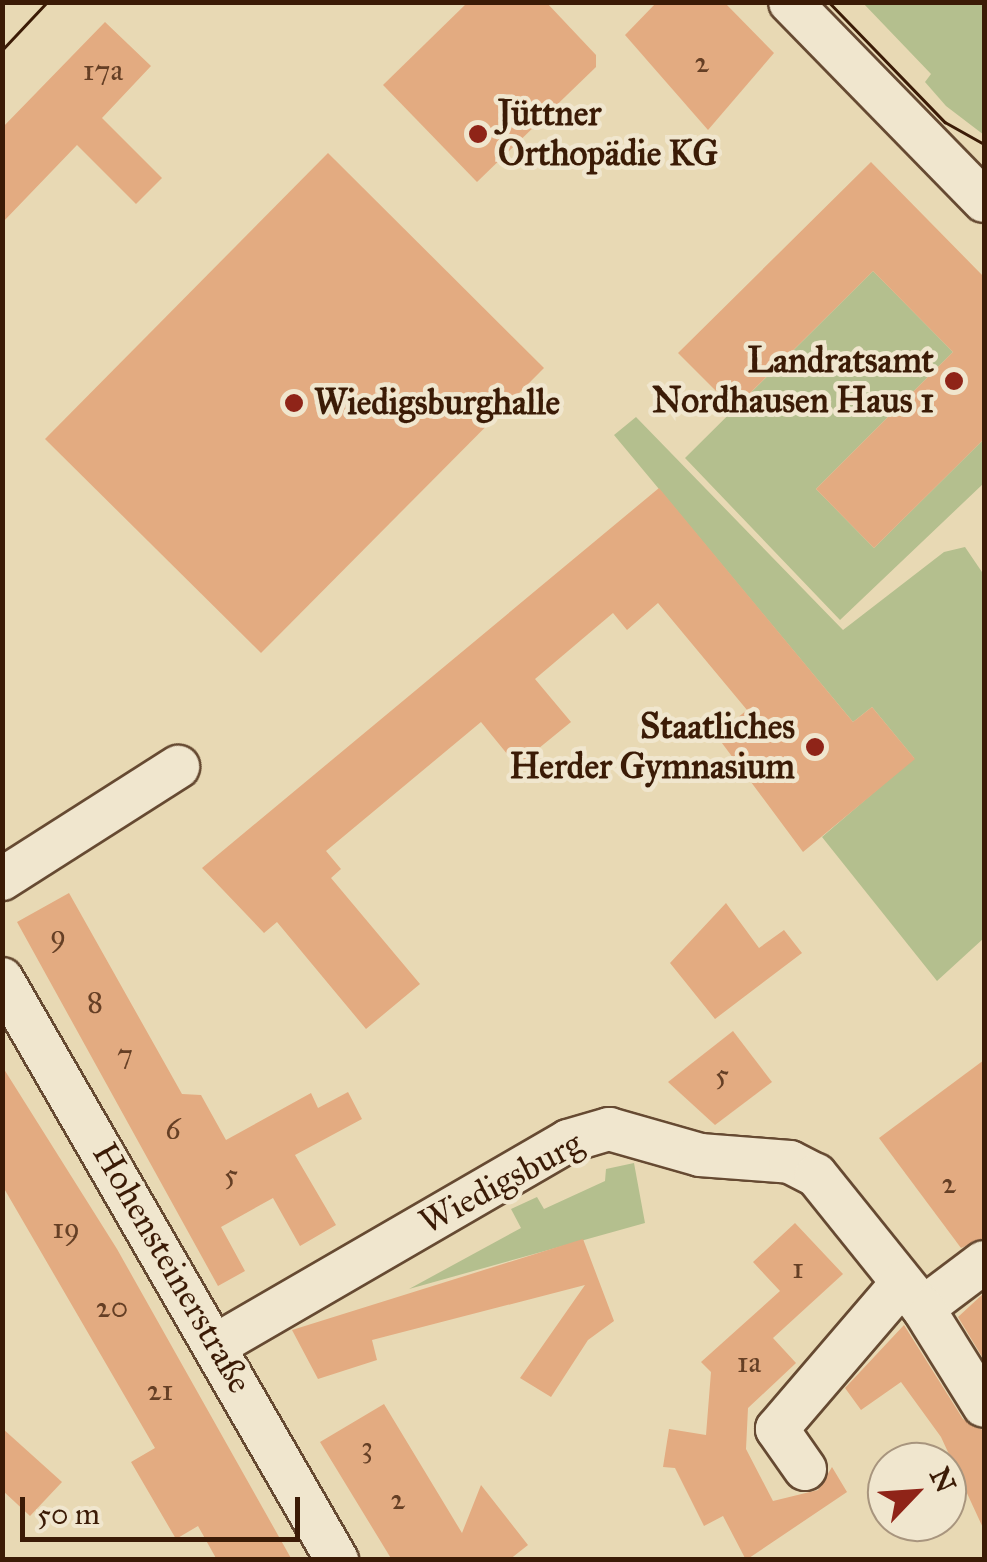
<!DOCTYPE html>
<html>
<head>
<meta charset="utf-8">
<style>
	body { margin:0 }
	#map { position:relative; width:987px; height:1562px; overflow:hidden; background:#e8d9b4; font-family:"IM FELL Great Primer",serif }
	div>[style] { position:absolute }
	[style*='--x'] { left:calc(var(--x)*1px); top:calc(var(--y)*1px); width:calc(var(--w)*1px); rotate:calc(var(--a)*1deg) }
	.green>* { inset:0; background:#b4bf8e }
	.building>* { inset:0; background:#e3ab81 }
	.roads { filter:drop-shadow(2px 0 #664a32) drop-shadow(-2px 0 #664a32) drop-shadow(0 2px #664a32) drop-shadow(0 -2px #664a32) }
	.minor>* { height:42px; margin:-21px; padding:0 21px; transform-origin:21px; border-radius:21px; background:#f0e6ce }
	.tram>* { height:2.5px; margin:-1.25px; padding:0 1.25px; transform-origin:1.25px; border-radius:1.25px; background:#3b1b06 }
	.dots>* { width:28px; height:28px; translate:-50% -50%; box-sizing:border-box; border:5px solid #f0e6ce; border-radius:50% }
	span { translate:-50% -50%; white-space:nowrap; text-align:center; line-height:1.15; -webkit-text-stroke:9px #f0e6ce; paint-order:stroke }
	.number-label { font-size:30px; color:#653f25 }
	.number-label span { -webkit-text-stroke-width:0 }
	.poi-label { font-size:35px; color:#3b1b06; font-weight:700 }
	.left { translate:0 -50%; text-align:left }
	.right { translate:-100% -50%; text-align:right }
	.street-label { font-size:35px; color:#3b1b06 }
	.frame { position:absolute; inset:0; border:5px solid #3b1b06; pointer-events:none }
	.north { position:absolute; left:867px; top:1442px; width:100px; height:100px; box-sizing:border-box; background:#f0e6ce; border:2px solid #a8957e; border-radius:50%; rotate:65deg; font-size:28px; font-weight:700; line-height:40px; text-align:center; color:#3b1b06 }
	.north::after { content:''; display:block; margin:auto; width:35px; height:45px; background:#8f2418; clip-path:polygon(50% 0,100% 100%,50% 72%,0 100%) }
	.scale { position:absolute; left:20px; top:1497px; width:280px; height:45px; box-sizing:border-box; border:5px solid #3b1b06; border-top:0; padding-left:12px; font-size:30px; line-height:35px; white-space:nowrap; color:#3b1b06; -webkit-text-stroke:8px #f0e6ce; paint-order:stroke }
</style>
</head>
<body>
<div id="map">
	<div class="green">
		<i style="clip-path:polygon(863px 3px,982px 3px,984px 135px,946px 106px,925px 82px,931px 74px)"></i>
		<i style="clip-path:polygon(873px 271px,953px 352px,816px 489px,874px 548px,984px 439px,984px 483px,840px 620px,685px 458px)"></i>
		<i style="clip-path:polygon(636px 417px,843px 630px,944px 552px,965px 547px,984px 575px,984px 938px,937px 981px,822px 837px,914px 758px,872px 707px,853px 722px,614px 435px)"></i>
		<i style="clip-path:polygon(634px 1163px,645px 1223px,409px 1289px,521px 1228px,511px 1209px,537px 1197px,544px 1209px,605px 1181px,606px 1169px)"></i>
	</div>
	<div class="building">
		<i style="clip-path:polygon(468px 2px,546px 2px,596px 55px,596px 67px,477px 182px,383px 85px)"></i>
		<i style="clip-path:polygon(657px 2px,724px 2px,774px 53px,708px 130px,625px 35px)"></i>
		<i style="clip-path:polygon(105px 22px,151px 66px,102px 118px,162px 178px,136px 204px,77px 145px,2px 223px,2px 128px)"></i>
		<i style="clip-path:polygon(328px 153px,544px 368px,261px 653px,45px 439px)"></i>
		<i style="clip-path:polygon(871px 162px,984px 277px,984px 439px,874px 548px,816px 489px,953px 352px,873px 271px,734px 409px,678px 353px)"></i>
		<i style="clip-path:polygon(659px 488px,853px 722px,872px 707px,915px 759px,803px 852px,716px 735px,747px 710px,658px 603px,627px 630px,613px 613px,535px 679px,571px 722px,517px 766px,481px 722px,326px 851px,341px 869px,331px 878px,420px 984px,366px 1029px,277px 922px,264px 933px,202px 868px)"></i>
		<i style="clip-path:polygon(69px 893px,182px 1094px,201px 1095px,226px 1140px,311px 1093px,318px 1108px,348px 1092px,362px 1119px,295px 1155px,336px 1225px,300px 1246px,273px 1198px,221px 1227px,245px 1271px,218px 1286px,17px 922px)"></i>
		<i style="clip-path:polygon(726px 903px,759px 948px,784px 930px,802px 953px,715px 1019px,670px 963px)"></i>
		<i style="clip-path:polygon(733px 1031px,772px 1082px,715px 1125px,668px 1082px)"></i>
		<i style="clip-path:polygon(984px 1060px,984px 1238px,961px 1248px,879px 1138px)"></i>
		<i style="clip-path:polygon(2px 1066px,117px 1249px,292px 1560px,217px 1560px,198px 1526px,176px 1539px,131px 1462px,155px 1448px,2px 1185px)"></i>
		<i style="clip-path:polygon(795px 1223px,843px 1274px,773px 1338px,796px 1363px,748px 1408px,746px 1449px,773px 1501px,818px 1490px,832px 1467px,847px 1492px,746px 1560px,723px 1516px,704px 1526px,675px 1468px,663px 1467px,669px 1429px,706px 1435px,711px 1372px,701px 1362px,780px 1291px,753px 1262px)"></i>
		<i style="clip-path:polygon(583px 1239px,614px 1321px,588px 1340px,551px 1397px,520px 1378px,585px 1285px,372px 1340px,377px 1360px,318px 1379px,292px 1330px)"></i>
		<i style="clip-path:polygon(984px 1293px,984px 1360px,958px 1317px)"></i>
		<i style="clip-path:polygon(904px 1325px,963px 1419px,984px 1431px,984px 1530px,941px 1437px,901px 1382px,861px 1410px,845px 1388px)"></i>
		<i style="clip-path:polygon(384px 1404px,462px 1533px,481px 1485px,528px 1545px,509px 1560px,392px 1560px,320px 1442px)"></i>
		<i style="clip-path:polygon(2px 1428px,62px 1482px,30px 1516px,2px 1490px)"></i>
	</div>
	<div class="roads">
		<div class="minor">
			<i style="--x:790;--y:2;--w:278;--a:45.7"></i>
			<i style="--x:2;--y:879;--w:209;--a:-32.5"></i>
			<i style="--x:2;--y:979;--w:671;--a:60.03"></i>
			<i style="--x:923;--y:1308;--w:76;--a:-37"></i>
			<i style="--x:218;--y:1344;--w:405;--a:-30.1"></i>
			<i style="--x:568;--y:1141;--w:43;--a:-16.3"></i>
			<i style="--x:609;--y:1129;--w:95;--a:15.9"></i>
			<i style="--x:700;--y:1155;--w:90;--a:4.4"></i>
			<i style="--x:790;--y:1162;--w:29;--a:27"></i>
			<i style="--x:816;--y:1175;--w:171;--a:51.2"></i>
			<i style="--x:923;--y:1308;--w:115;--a:58.1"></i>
			<i style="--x:805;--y:1469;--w:49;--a:-125"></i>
			<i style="--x:777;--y:1429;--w:192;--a:-49.4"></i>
		</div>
	</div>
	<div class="tram">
		<i style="--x:829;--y:2;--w:167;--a:46"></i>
		<i style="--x:945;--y:122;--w:45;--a:29.4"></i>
		<i style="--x:2;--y:50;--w:66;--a:-46.8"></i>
	</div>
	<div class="dots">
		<i style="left:478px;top:134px;background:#8f2418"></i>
		<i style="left:954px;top:381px;background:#8f2418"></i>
		<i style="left:294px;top:403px;background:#8f2418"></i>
		<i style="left:815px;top:747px;background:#8f2418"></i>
	</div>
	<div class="number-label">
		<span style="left:702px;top:62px">2</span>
		<span style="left:103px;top:70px">17a</span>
		<span style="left:58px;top:935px">9</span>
		<span style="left:95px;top:1002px">8</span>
		<span style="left:125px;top:1054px">7</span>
		<span style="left:722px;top:1074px">5</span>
		<span style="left:173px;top:1129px">6</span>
		<span style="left:231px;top:1174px">5</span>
		<span style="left:949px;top:1183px">2</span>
		<span style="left:66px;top:1228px">19</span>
		<span style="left:798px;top:1268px">1</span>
		<span style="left:112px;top:1307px">20</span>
		<span style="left:749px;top:1362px">1a</span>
		<span style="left:160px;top:1390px">21</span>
		<span style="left:367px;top:1447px">3</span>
		<span style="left:398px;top:1499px">2</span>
	</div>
	<div class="poi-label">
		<span class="left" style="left:498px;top:134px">Jüttner<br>Orthopädie KG</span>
		<span class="right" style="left:934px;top:381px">Landratsamt<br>Nordhausen Haus 1</span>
		<span class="left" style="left:314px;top:403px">Wiedigsburghalle</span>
		<span class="right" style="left:795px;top:747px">Staatliches<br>Herder Gymnasium</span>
	</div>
	<div class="street-label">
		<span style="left:501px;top:1183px;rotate:-28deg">Wiedigsburg</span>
		<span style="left:172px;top:1268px;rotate:60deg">Hohensteinerstraße</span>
	</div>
	<div class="frame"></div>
	<div class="north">N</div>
	<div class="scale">50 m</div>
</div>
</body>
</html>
